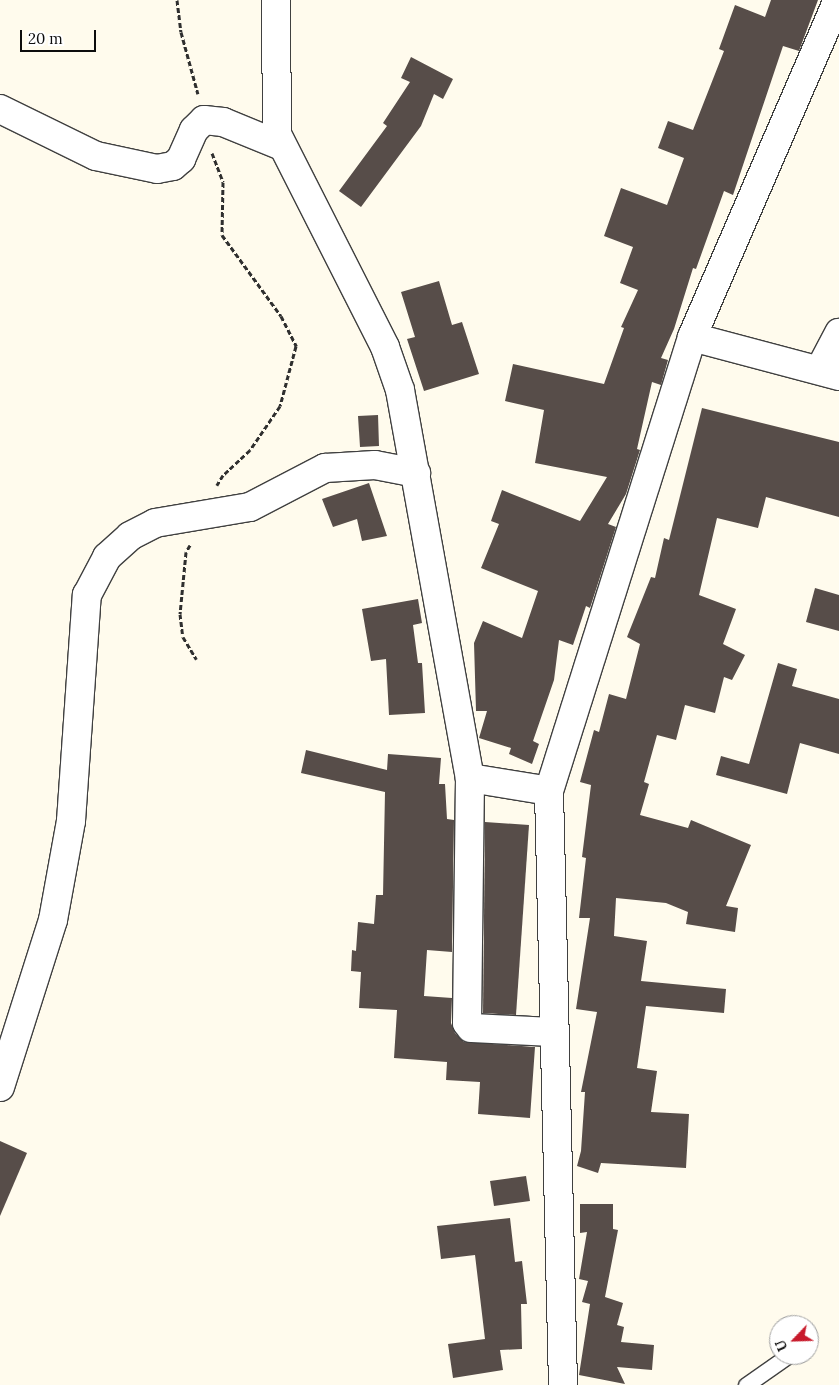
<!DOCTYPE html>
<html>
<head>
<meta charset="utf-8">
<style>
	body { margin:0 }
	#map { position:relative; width:839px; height:1385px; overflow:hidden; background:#fffbed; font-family:Lora,serif }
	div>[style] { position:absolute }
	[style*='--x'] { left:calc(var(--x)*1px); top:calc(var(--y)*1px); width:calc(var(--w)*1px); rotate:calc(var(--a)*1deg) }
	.building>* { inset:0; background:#574d49 }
	.path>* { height:3px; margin-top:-1.5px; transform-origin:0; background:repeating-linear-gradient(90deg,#2f2f2f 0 5px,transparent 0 7.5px) }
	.roads { filter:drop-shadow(1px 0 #404040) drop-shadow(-1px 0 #404040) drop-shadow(0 1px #404040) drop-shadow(0 -1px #404040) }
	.service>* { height:15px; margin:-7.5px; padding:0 7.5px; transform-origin:7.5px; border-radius:7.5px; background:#fff }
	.minor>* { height:28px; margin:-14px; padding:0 14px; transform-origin:14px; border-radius:14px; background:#fff }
	.tertiary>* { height:28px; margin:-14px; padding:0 14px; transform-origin:14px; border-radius:14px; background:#fff }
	span { translate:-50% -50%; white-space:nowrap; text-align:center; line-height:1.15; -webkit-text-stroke:5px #fff; paint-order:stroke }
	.north { position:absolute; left:769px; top:1315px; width:50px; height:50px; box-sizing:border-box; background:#fff; border:1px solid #9e9e9e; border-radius:50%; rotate:246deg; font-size:14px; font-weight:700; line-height:20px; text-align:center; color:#0d0d0d }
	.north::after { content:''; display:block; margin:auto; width:18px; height:22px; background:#c81a2b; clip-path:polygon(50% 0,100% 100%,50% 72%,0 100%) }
	.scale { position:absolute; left:20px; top:30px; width:76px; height:22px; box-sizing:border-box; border:2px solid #0d0d0d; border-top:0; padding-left:6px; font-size:15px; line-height:18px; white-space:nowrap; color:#0d0d0d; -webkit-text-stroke:4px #fff; paint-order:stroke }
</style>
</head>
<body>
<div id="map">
	<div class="building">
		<i style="clip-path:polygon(771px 0,818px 0,799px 51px,783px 46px,733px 195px,724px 191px,696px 269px,693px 268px,674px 329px,661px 358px,668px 360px,661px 385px,652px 382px,637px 449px,640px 450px,626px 494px,608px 524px,616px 527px,592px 602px,590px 608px,586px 606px,573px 645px,559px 640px,554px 680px,533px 741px,539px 744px,532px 764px,509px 754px,511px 748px,479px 738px,487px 711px,476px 711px,474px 643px,483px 621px,522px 638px,538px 591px,481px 568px,499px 524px,491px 521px,502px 490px,580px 521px,607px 477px,535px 463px,544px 410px,505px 401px,513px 364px,604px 384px,624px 328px,621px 327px,638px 290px,620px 283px,633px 247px,604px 236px,621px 188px,667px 205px,684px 158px,658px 148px,668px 121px,693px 130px,724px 51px,719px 49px,735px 5px,765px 17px)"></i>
		<i style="clip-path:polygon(411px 57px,453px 79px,443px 99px,434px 94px,421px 126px,361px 207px,339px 191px,387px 126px,383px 123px,410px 82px,401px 78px)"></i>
		<i style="clip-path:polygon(439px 281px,452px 325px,462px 322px,479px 374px,424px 391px,407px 339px,415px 337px,401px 292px)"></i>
		<i style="clip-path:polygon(702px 408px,839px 442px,839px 517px,766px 497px,758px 528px,717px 518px,699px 595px,736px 609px,723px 644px,745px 655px,732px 680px,724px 677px,715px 713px,685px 705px,676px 740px,657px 735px,644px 782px,649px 784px,640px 815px,688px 828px,691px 820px,751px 845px,726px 906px,738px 908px,735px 932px,686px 924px,688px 912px,666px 903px,616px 898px,614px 936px,647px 941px,641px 981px,726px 989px,724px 1013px,646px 1006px,637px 1068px,657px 1071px,651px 1112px,689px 1114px,686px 1168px,601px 1163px,598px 1173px,577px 1166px,581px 1151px,585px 1092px,581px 1092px,597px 1012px,576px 1009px,590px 918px,579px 918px,586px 858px,582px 857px,591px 785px,580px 782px,594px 730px,599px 732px,609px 694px,626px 699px,640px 644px,627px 637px,651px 577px,655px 578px,664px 538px,669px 540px)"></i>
		<i style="clip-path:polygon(378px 415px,379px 446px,360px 447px,358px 416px)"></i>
		<i style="clip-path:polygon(369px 483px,387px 536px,362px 541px,357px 519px,333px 527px,322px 499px)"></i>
		<i style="clip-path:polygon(815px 588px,839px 595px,839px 631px,806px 622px)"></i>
		<i style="clip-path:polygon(418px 599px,422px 623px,413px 625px,418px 663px,422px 663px,425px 713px,389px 715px,386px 659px,371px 661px,362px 609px)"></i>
		<i style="clip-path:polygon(778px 663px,797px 669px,792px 686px,839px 699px,839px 754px,800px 743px,787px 794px,716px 775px,721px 756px,749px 764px)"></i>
		<i style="clip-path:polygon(306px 750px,387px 770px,388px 754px,441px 758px,439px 784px,445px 784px,447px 819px,454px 820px,452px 952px,427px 950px,424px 996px,452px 998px,451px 1023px,455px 1033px,464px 1042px,535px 1047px,530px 1118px,478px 1114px,480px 1082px,446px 1080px,447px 1062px,394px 1058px,397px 1010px,359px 1008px,361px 972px,351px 971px,352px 950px,356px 951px,358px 922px,374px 924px,376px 895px,383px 895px,385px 792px,301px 773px)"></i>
		<i style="clip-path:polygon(485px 822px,529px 825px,516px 1015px,483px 1013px)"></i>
		<i style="clip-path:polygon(0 1141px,27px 1153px,0 1216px)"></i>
		<i style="clip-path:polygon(526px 1176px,530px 1201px,494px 1206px,490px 1181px)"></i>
		<i style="clip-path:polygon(580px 1204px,613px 1204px,613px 1229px,618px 1230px,605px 1297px,623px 1303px,617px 1325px,624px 1327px,621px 1342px,654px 1345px,652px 1370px,617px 1367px,625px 1384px,579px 1375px,590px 1304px,582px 1302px,588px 1281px,579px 1279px,587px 1232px,580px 1233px)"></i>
		<i style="clip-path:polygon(510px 1218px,515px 1262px,522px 1261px,527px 1304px,521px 1304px,522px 1349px,500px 1350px,503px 1370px,453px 1378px,448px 1344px,485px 1339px,475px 1255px,441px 1259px,437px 1226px)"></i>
	</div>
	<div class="path">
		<i style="--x:177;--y:0;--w:32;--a:83"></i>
		<i style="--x:181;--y:32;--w:64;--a:74.7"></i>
		<i style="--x:212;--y:153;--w:31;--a:69"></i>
		<i style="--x:223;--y:182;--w:53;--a:91.1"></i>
		<i style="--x:222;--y:235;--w:100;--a:53.9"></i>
		<i style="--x:281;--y:316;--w:34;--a:63"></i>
		<i style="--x:296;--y:346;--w:62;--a:104.9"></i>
		<i style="--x:280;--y:406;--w:53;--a:124.3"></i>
		<i style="--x:250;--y:450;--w:37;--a:137"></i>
		<i style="--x:223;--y:475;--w:12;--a:121"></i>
		<i style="--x:190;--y:545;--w:8;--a:120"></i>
		<i style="--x:186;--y:552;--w:62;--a:95.5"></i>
		<i style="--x:180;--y:614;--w:23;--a:83"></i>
		<i style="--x:183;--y:637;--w:26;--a:59"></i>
	</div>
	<div class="roads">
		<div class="service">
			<i style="--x:746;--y:1385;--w:52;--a:-34.9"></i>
		</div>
		<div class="minor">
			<i style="--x:0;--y:109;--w:107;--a:26.1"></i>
			<i style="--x:96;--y:156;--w:62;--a:12"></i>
			<i style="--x:157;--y:169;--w:16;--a:-11"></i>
			<i style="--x:173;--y:166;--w:11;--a:-41"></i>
			<i style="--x:181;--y:159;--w:32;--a:-66"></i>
			<i style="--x:194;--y:130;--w:14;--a:-45"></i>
			<i style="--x:204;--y:120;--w:19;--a:6"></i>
			<i style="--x:223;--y:122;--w:61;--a:22.3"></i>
			<i style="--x:692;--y:337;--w:152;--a:14.9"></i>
			<i style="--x:820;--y:369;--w:41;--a:-62.2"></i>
			<i style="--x:470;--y:778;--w:245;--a:90.7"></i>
			<i style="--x:467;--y:1023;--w:6;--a:51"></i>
			<i style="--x:471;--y:1028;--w:82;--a:2.8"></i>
			<i style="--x:549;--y:791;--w:476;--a:-72.5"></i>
			<i style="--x:692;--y:337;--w:367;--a:-66.6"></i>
			<i style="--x:0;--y:1087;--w:175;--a:-72.4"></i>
			<i style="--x:53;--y:920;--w:101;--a:-79.7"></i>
			<i style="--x:71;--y:821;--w:227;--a:-86"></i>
			<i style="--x:87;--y:595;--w:43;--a:-62.2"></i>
			<i style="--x:107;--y:557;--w:31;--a:-42"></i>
			<i style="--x:130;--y:536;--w:28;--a:-27"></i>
			<i style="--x:155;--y:523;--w:96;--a:-9.6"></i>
			<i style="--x:250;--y:507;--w:85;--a:-27.5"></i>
			<i style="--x:325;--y:468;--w:50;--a:-3.4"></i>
			<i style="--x:375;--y:465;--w:42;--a:11"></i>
		</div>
		<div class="tertiary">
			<i style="--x:276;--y:0;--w:134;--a:89.6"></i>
			<i style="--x:277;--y:134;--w:239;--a:63.1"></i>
			<i style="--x:385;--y:347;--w:46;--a:70.8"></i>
			<i style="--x:400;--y:390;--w:394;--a:79.8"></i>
			<i style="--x:470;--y:778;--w:80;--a:9.3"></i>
			<i style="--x:549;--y:791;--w:594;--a:88.65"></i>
		</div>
	</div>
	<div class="north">U</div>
	<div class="scale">20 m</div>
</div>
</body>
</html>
